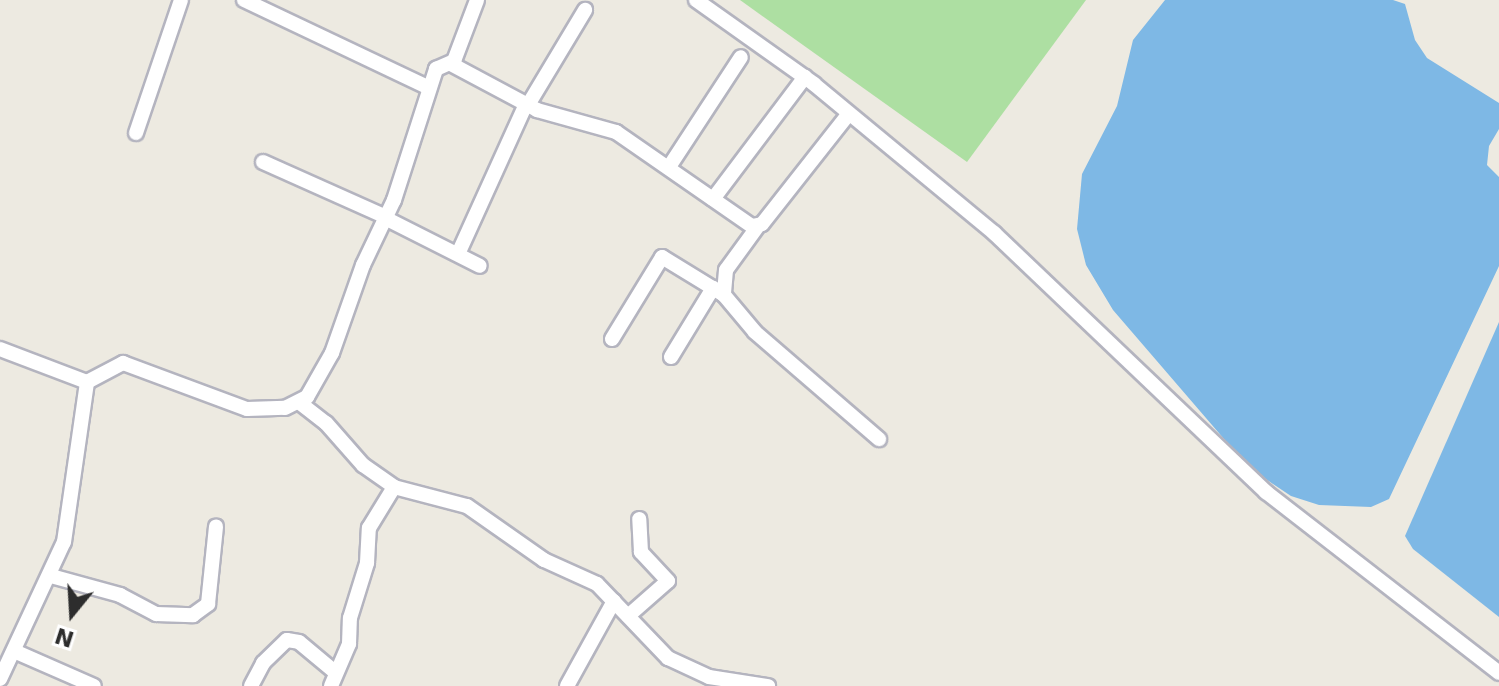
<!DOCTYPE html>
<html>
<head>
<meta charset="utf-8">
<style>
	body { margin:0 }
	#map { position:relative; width:1499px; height:686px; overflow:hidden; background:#edeae1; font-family:"DejaVu Sans",sans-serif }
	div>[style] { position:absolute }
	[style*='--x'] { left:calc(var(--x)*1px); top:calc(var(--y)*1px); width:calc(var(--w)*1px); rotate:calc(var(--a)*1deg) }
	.green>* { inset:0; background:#addfa2 }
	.water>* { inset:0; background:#7eb8e5 }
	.roads { filter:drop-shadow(2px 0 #b4b4bf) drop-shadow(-2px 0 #b4b4bf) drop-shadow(0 2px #b4b4bf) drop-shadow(0 -2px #b4b4bf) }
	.minor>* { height:14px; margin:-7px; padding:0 7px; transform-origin:7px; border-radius:7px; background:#fff }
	span { translate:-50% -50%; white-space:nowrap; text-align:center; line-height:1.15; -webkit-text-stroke:6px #fff; paint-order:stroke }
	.north { position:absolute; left:32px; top:574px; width:80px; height:80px; -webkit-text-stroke:6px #fff; paint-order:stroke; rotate:198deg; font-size:22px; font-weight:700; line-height:32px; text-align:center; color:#2d2d2d }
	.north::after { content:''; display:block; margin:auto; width:28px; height:36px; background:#2d2d2d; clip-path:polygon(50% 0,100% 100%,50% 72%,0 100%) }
</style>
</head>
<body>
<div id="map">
	<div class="green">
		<i style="clip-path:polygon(740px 0,1086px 0,967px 162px)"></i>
	</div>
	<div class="water">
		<i style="clip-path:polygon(1165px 0,1393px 0,1405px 4px,1415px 40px,1427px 58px,1499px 103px,1499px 129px,1489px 146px,1487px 165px,1499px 177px,1499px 266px,1389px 499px,1371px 507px,1319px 505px,1291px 496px,1249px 468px,1113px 310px,1086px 265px,1077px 229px,1082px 174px,1117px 106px,1133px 40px)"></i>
		<i style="clip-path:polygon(1499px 322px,1499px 617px,1413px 549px,1405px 536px)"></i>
	</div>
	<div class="roads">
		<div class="minor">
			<i style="--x:244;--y:0;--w:205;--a:25.4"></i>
			<i style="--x:696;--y:0;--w:145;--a:35.4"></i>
			<i style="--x:814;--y:84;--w:234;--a:39.6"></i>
			<i style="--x:994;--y:233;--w:376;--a:43.6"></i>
			<i style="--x:1266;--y:492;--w:295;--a:37.8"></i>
			<i style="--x:451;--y:64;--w:98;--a:28.1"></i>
			<i style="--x:537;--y:110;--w:82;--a:15.6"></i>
			<i style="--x:616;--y:132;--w:165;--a:34.7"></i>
			<i style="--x:752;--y:226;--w:10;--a:-11"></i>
			<i style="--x:762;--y:224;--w:137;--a:-51.8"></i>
			<i style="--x:528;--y:105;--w:111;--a:-59"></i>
			<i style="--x:136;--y:133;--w:140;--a:-71.3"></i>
			<i style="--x:263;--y:162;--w:135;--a:24.1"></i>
			<i style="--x:669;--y:167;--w:131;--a:-56.8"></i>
			<i style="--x:713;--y:199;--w:153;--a:-53"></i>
			<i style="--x:385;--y:218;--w:106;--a:26.8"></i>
			<i style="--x:758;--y:226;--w:54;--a:126"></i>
			<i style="--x:726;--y:270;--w:25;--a:95"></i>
			<i style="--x:724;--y:295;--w:48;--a:50"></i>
			<i style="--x:755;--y:332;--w:164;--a:40.8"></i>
			<i style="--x:458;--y:254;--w:165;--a:-65.6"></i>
			<i style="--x:612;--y:339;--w:96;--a:-58.6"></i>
			<i style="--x:662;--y:257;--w:73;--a:31.5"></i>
			<i style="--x:0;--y:349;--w:93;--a:20.8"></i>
			<i style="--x:671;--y:357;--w:81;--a:-58.7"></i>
			<i style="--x:300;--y:403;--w:33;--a:38"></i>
			<i style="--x:326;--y:423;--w:56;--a:48.6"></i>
			<i style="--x:363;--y:465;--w:38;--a:35"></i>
			<i style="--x:394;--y:487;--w:75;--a:14.6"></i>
			<i style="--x:467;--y:506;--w:94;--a:35"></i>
			<i style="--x:544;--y:560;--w:58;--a:24.4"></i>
			<i style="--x:597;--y:584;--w:103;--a:46.2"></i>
			<i style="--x:668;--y:658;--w:45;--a:24.9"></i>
			<i style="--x:709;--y:677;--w:60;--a:8.7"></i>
			<i style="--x:51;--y:576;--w:72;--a:15.4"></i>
			<i style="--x:120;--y:595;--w:41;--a:27.8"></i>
			<i style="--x:156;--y:614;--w:37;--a:2"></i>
			<i style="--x:193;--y:615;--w:19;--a:-36"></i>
			<i style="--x:208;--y:604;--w:78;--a:-84.1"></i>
			<i style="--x:628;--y:616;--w:53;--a:-41.2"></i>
			<i style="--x:668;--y:581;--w:40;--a:-133"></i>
			<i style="--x:641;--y:552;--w:33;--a:-93"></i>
			<i style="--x:14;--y:651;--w:87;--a:23.6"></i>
			<i style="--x:0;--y:679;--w:151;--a:-65"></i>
			<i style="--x:64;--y:542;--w:162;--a:-81.8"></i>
			<i style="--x:87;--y:382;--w:41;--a:-27.8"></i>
			<i style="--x:123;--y:363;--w:132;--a:20.4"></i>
			<i style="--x:247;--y:409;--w:38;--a:-2"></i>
			<i style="--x:285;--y:408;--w:25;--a:-27"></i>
			<i style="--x:307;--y:397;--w:51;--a:-60.4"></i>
			<i style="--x:332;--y:353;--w:93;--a:-70.6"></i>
			<i style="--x:363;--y:265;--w:72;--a:-64.5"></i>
			<i style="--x:394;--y:200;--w:138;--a:-72.2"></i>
			<i style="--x:436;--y:69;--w:20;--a:-24"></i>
			<i style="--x:454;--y:61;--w:65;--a:-69.3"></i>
			<i style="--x:251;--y:686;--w:26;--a:-62"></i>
			<i style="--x:263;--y:663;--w:33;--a:-44"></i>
			<i style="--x:287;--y:640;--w:12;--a:9"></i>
			<i style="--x:299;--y:642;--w:47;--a:39.8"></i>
			<i style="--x:331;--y:686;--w:46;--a:-66.8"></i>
			<i style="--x:349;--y:644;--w:26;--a:-88"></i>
			<i style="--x:350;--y:618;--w:58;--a:-72.8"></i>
			<i style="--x:367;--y:563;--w:35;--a:-87"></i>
			<i style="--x:369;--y:528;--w:48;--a:-58.6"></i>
			<i style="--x:567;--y:686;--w:97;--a:-61.1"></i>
		</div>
	</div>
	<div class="north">N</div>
</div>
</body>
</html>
